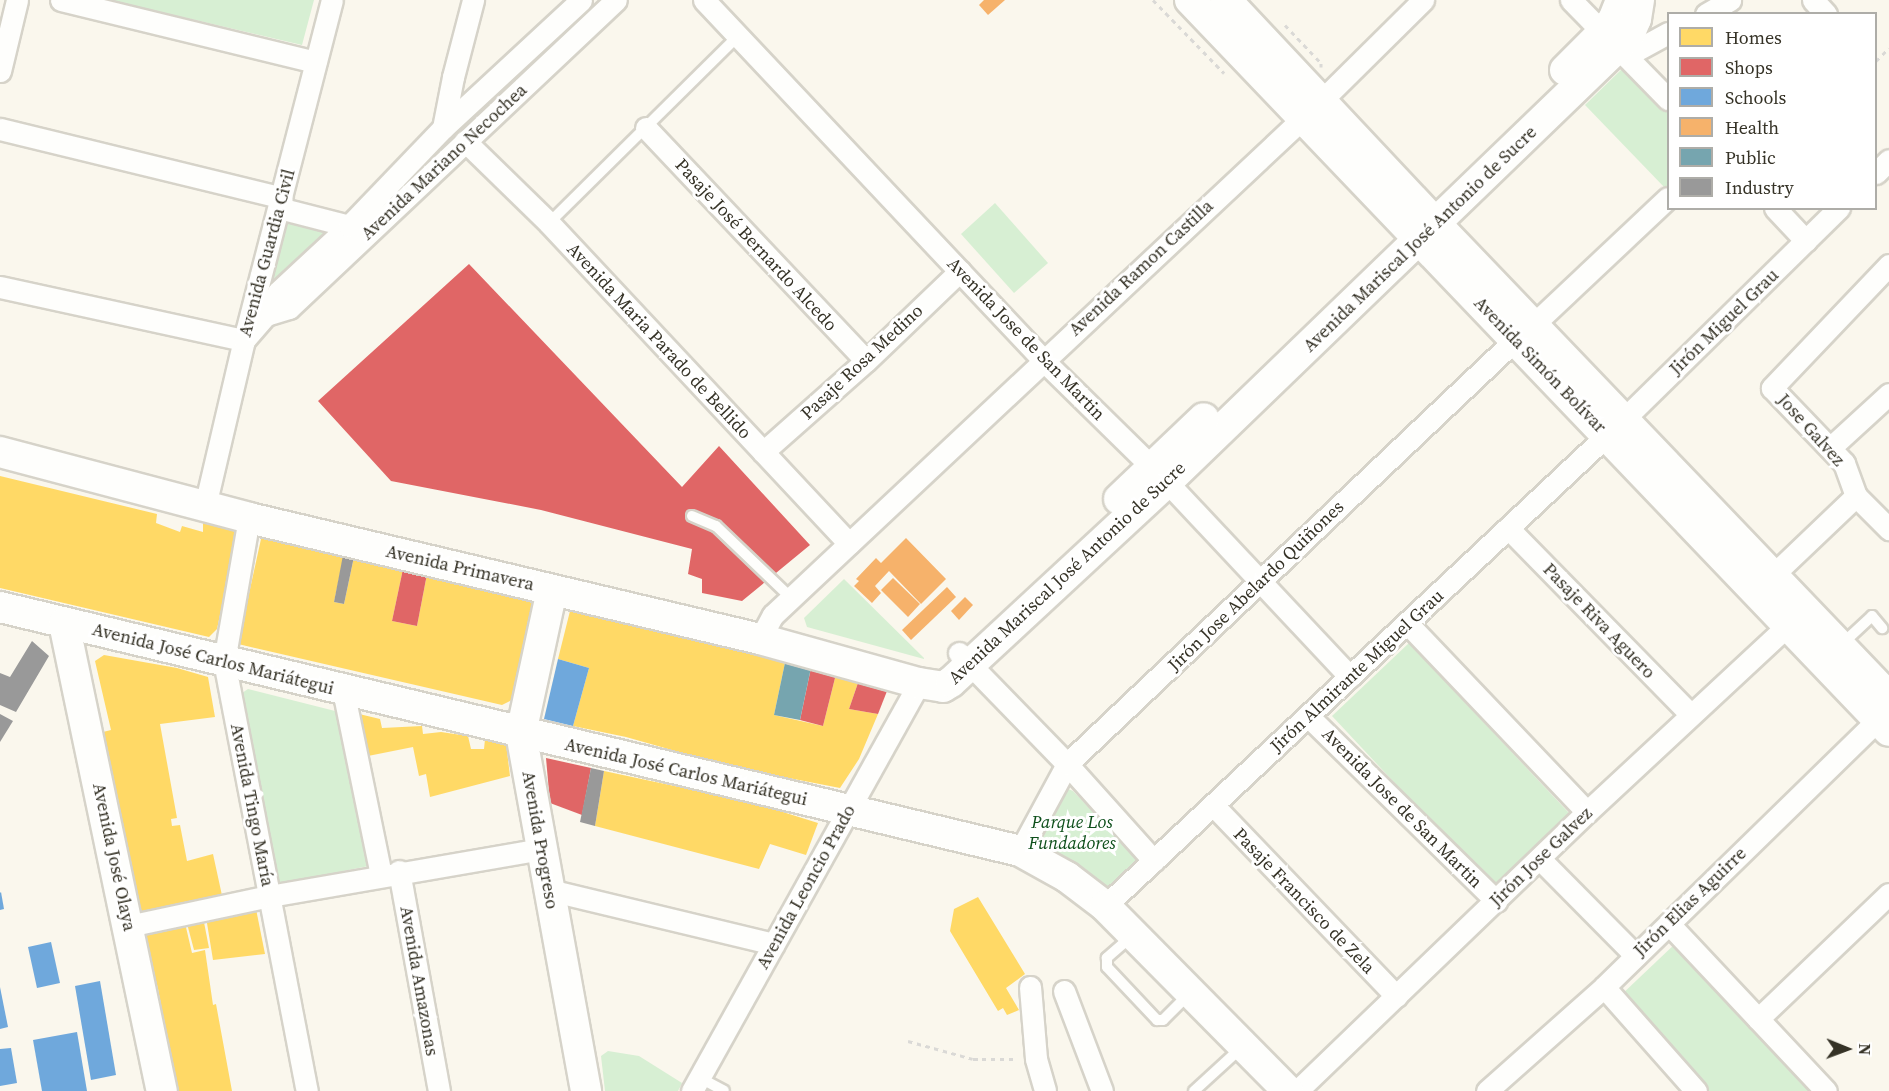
<!DOCTYPE html>
<html>
<head>
<meta charset="utf-8">
<style>
	body { margin:0 }
	#map { position:relative; width:1889px; height:1091px; overflow:hidden; background:#faf7ed; font-family:"Source Serif 4",serif }
	div>[style] { position:absolute }
	[style*='--x'] { left:calc(var(--x)*1px); top:calc(var(--y)*1px); width:calc(var(--w)*1px); rotate:calc(var(--a)*1deg) }
	.green>* { inset:0; background:#d7efd3 }
	.homes>* { inset:0; background:#ffd966 }
	.shops>* { inset:0; background:#e06666 }
	.schools>* { inset:0; background:#6fa8dc }
	.health>* { inset:0; background:#f6b26b }
	.public>* { inset:0; background:#76a5af }
	.industry>* { inset:0; background:#999 }
	.path>* { height:3px; margin-top:-1.5px; transform-origin:0; background:repeating-linear-gradient(90deg,#dad9d6 0 4.5px,transparent 0 9px) }
	.roads { filter:drop-shadow(2px 0 #d6d3c9) drop-shadow(-2px 0 #d6d3c9) drop-shadow(0 2px #d6d3c9) drop-shadow(0 -2px #d6d3c9) }
	.lane>* { height:10px; margin:-5px; padding:0 5px; transform-origin:5px; border-radius:5px; background:#fefefc }
	.street>* { height:21px; margin:-10.5px; padding:0 10.5px; transform-origin:10.5px; border-radius:10.5px; background:#fefefc }
	.secondary>* { height:30px; margin:-15px; padding:0 15px; transform-origin:15px; border-radius:15px; background:#fefefc }
	span { translate:-50% -50%; white-space:nowrap; text-align:center; line-height:1.15; -webkit-text-stroke:6px #fff; paint-order:stroke }
	.street-label { font-size:18px; color:#353226 }
	.park-label { font-size:18px; color:#0d4f1a; font-style:italic }
	.legend { position:absolute; left:1667px; top:12px; width:210px; height:198px; box-sizing:border-box; background:#fff; border:2px solid #aeada8; margin:0; padding:8px 10px; list-style:none; font-size:18px; color:#353226 }
	.legend li { display:flex; align-items:center; gap:12px; height:30px }
	.legend b { width:30px; border:2px solid #aeada8 }
	.north { position:absolute; left:1817px; top:1019px; width:60px; height:60px; -webkit-text-stroke:4px #fff; paint-order:stroke; rotate:91deg; font-size:16px; font-weight:700; line-height:24px; text-align:center; color:#353226 }
	.north::after { content:''; display:block; margin:auto; width:21px; height:27px; background:#353226; clip-path:polygon(50% 0,100% 100%,50% 72%,0 100%) }
</style>
</head>
<body>
<div id="map">
	<div class="green">
		<i style="clip-path:polygon(110px 0,314px 0,302px 45px)"></i>
		<i style="clip-path:polygon(1625px 66px,1668px 112px,1668px 185px,1665px 188px,1585px 105px)"></i>
		<i style="clip-path:polygon(995px 203px,1048px 263px,1014px 293px,961px 234px)"></i>
		<i style="clip-path:polygon(281px 217px,329px 229px,262px 295px)"></i>
		<i style="clip-path:polygon(844px 579px,924px 658px,924px 659px,807px 627px,804px 618px)"></i>
		<i style="clip-path:polygon(1409px 643px,1570px 814px,1493px 888px,1332px 716px)"></i>
		<i style="clip-path:polygon(248px 689px,343px 713px,374px 865px,277px 884px,239px 695px)"></i>
		<i style="clip-path:polygon(1066px 788px,1073px 791px,1137px 858px,1133px 869px,1112px 891px,1032px 846px,1059px 792px)"></i>
		<i style="clip-path:polygon(1677px 942px,1815px 1091px,1706px 1091px,1619px 997px)"></i>
		<i style="clip-path:polygon(608px 1051px,639px 1056px,682px 1083px,678px 1091px,605px 1091px,601px 1056px)"></i>
	</div>
	<div class="homes">
		<i style="clip-path:polygon(0 476px,157px 514px,156px 523px,180px 532px,182px 526px,203px 532px,203px 522px,238px 531px,217px 629px,209px 637px,0 588px)"></i>
		<i style="clip-path:polygon(266px 535px,344px 554px,334px 602px,344px 604px,355px 552px,386px 559px,386px 566px,403px 569px,392px 621px,417px 626px,427px 574px,535px 596px,512px 700px,502px 705px,238px 644px,261px 539px)"></i>
		<i style="clip-path:polygon(571px 607px,786px 658px,774px 715px,823px 726px,837px 670px,860px 677px,849px 709px,878px 714px,859px 759px,840px 788px,732px 767px,626px 737px,573px 726px,589px 668px,558px 659px)"></i>
		<i style="clip-path:polygon(104px 655px,177px 668px,208px 677px,215px 717px,160px 724px,177px 818px,171px 819px,172px 826px,180px 825px,187px 861px,213px 854px,223px 900px,140px 916px,103px 732px,111px 730px,95px 661px)"></i>
		<i style="clip-path:polygon(355px 713px,380px 719px,382px 728px,422px 726px,423px 734px,441px 732px,468px 736px,471px 749px,484px 749px,485px 739px,506px 743px,510px 776px,430px 797px,426px 774px,419px 776px,413px 747px,363px 757px)"></i>
		<i style="clip-path:polygon(604px 771px,754px 803px,818px 823px,806px 855px,770px 844px,759px 869px,595px 826px)"></i>
		<i style="clip-path:polygon(978px 897px,1025px 974px,1006px 988px,1019px 1010px,1007px 1015px,1003px 1008px,998px 1011px,950px 931px,954px 909px)"></i>
		<i style="clip-path:polygon(256px 909px,265px 954px,213px 960px,206px 917px)"></i>
		<i style="clip-path:polygon(202px 912px,209px 948px,194px 950px,185px 916px)"></i>
		<i style="clip-path:polygon(185px 923px,192px 953px,205px 950px,213px 1005px,216px 1004px,232px 1091px,177px 1091px,158px 989px,143px 930px)"></i>
	</div>
	<div class="shops">
		<i style="clip-path:polygon(469px 264px,682px 487px,719px 446px,810px 545px,742px 601px,702px 593px,702px 579px,688px 574px,692px 549px,541px 510px,391px 481px,318px 401px)"></i>
		<i style="clip-path:polygon(403px 569px,427px 574px,417px 626px,392px 621px)"></i>
		<i style="clip-path:polygon(812px 663px,837px 670px,823px 726px,800px 720px)"></i>
		<i style="clip-path:polygon(860px 677px,889px 686px,878px 714px,849px 709px)"></i>
		<i style="clip-path:polygon(546px 758px,591px 768px,582px 815px,550px 803px)"></i>
	</div>
	<div class="schools">
		<i style="clip-path:polygon(558px 659px,589px 668px,573px 726px,544px 719px)"></i>
		<i style="clip-path:polygon(1px 892px,4px 909px,0 910px,0 893px)"></i>
		<i style="clip-path:polygon(51px 942px,60px 983px,37px 988px,28px 947px)"></i>
		<i style="clip-path:polygon(100px 981px,116px 1075px,91px 1080px,75px 986px)"></i>
		<i style="clip-path:polygon(0 987px,8px 1027px,0 1029px)"></i>
		<i style="clip-path:polygon(77px 1032px,87px 1091px,42px 1091px,33px 1040px)"></i>
		<i style="clip-path:polygon(11px 1048px,17px 1083px,0 1086px,0 1049px)"></i>
	</div>
	<div class="health">
		<i style="clip-path:polygon(984px 0,1005px 0,988px 15px,979px 5px)"></i>
		<i style="clip-path:polygon(906px 538px,946px 579px,921px 604px,889px 571px,875px 586px,881px 593px,872px 603px,854px 586px,859px 581px,856px 579px,876px 558px,881px 563px)"></i>
		<i style="clip-path:polygon(893px 578px,920px 604px,908px 617px,881px 590px)"></i>
		<i style="clip-path:polygon(947px 587px,956px 597px,911px 640px,902px 630px)"></i>
		<i style="clip-path:polygon(965px 597px,973px 605px,959px 620px,951px 611px)"></i>
	</div>
	<div class="public">
		<i style="clip-path:polygon(786px 658px,812px 663px,800px 720px,774px 715px)"></i>
	</div>
	<div class="industry">
		<i style="clip-path:polygon(344px 550px,355px 552px,344px 604px,334px 602px)"></i>
		<i style="clip-path:polygon(32px 641px,49px 656px,16px 712px,0 705px,0 673px,10px 677px)"></i>
		<i style="clip-path:polygon(0 714px,13px 721px,0 742px)"></i>
		<i style="clip-path:polygon(591px 768px,604px 771px,595px 826px,580px 822px)"></i>
	</div>
	<div class="path">
		<i style="--x:1153;--y:0;--w:102;--a:45.8"></i>
		<i style="--x:1285;--y:25;--w:52;--a:46.5"></i>
		<i style="--x:1321;--y:63;--w:4;--a:90"></i>
		<i style="--x:1876;--y:61;--w:18;--a:-45"></i>
		<i style="--x:908;--y:1041;--w:67;--a:15.5"></i>
		<i style="--x:973;--y:1059;--w:45;--a:0"></i>
	</div>
	<div class="roads">
		<div class="lane">
			<i style="--x:549;--y:223;--w:266;--a:-44.7"></i>
			<i style="--x:692;--y:516;--w:26;--a:23"></i>
			<i style="--x:716;--y:526;--w:104;--a:43.8"></i>
			<i style="--x:1842;--y:644;--w:41;--a:-43"></i>
			<i style="--x:1872;--y:616;--w:16;--a:50"></i>
			<i style="--x:1133;--y:935;--w:35;--a:139"></i>
			<i style="--x:1107;--y:958;--w:9;--a:90"></i>
			<i style="--x:1107;--y:967;--w:73;--a:46.7"></i>
			<i style="--x:1157;--y:1020;--w:6;--a:0"></i>
			<i style="--x:1163;--y:1020;--w:38;--a:-45"></i>
			<i style="--x:700;--y:1078;--w:27;--a:28"></i>
			<i style="--x:1194;--y:1091;--w:65;--a:-42.5"></i>
		</div>
		<div class="street">
			<i style="--x:61;--y:0;--w:262;--a:13.7"></i>
			<i style="--x:704;--y:0;--w:494;--a:46.7"></i>
			<i style="--x:1043;--y:360;--w:174;--a:44.5"></i>
			<i style="--x:1167;--y:482;--w:267;--a:46.8"></i>
			<i style="--x:1571;--y:0;--w:139;--a:45.6"></i>
			<i style="--x:1813;--y:0;--w:19;--a:47"></i>
			<i style="--x:1706;--y:14;--w:28;--a:-30"></i>
			<i style="--x:1626;--y:56;--w:48;--a:-28.7"></i>
			<i style="--x:0;--y:71;--w:73;--a:-76.5"></i>
			<i style="--x:443;--y:128;--w:52;--a:-78.9"></i>
			<i style="--x:453;--y:77;--w:80;--a:-75.4"></i>
			<i style="--x:646;--y:128;--w:320;--a:46.6"></i>
			<i style="--x:0;--y:129;--w:290;--a:13.7"></i>
			<i style="--x:465;--y:141;--w:117;--a:44.3"></i>
			<i style="--x:549;--y:223;--w:439;--a:46.9"></i>
			<i style="--x:1876;--y:173;--w:18;--a:-45"></i>
			<i style="--x:279;--y:208;--w:72;--a:14.4"></i>
			<i style="--x:1775;--y:208;--w:45;--a:46.8"></i>
			<i style="--x:1889;--y:265;--w:170;--a:133.6"></i>
			<i style="--x:1772;--y:388;--w:104;--a:46.2"></i>
			<i style="--x:1844;--y:463;--w:35;--a:70"></i>
			<i style="--x:1856;--y:496;--w:47;--a:45"></i>
			<i style="--x:0;--y:287;--w:250;--a:12.3"></i>
			<i style="--x:244;--y:340;--w:33;--a:-49"></i>
			<i style="--x:266;--y:315;--w:26;--a:-62"></i>
			<i style="--x:278;--y:292;--w:97;--a:-42.9"></i>
			<i style="--x:349;--y:226;--w:136;--a:-46.2"></i>
			<i style="--x:443;--y:128;--w:188;--a:-42.8"></i>
			<i style="--x:266;--y:315;--w:24;--a:-17"></i>
			<i style="--x:289;--y:308;--w:449;--a:-43.3"></i>
			<i style="--x:1533;--y:325;--w:185;--a:-43.3"></i>
			<i style="--x:1830;--y:448;--w:80;--a:-42.5"></i>
			<i style="--x:763;--y:452;--w:137;--a:-41.5"></i>
			<i style="--x:866;--y:361;--w:130;--a:-43.8"></i>
			<i style="--x:205;--y:506;--w:171;--a:-76.8"></i>
			<i style="--x:244;--y:340;--w:351;--a:-75.5"></i>
			<i style="--x:249;--y:518;--w:145;--a:99.9"></i>
			<i style="--x:224;--y:661;--w:438;--a:79.1"></i>
			<i style="--x:1508;--y:528;--w:260;--a:45.6"></i>
			<i style="--x:1773;--y:575;--w:115;--a:-43.6"></i>
			<i style="--x:1407;--y:623;--w:261;--a:46.4"></i>
			<i style="--x:760;--y:639;--w:27;--a:-62"></i>
			<i style="--x:773;--y:615;--w:750;--a:-43.16"></i>
			<i style="--x:1320;--y:102;--w:145;--a:-44.7"></i>
			<i style="--x:959;--y:653;--w:155;--a:45.8"></i>
			<i style="--x:1067;--y:764;--w:130;--a:48.1"></i>
			<i style="--x:343;--y:690;--w:189;--a:78.4"></i>
			<i style="--x:1308;--y:716;--w:264;--a:44.5"></i>
			<i style="--x:1213;--y:805;--w:265;--a:46.2"></i>
			<i style="--x:1020;--y:851;--w:99;--a:-61.6"></i>
			<i style="--x:1067;--y:764;--w:618;--a:-43.43"></i>
			<i style="--x:1540;--y:859;--w:136;--a:45.3"></i>
			<i style="--x:399;--y:871;--w:224;--a:79.7"></i>
			<i style="--x:549;--y:890;--w:231;--a:13.5"></i>
			<i style="--x:1105;--y:906;--w:710;--a:-43.17"></i>
			<i style="--x:1623;--y:420;--w:303;--a:-44.5"></i>
			<i style="--x:1669;--y:924;--w:229;--a:46.8"></i>
			<i style="--x:128;--y:926;--w:144;--a:-12"></i>
			<i style="--x:269;--y:896;--w:277;--a:-9.8"></i>
			<i style="--x:1030;--y:987;--w:72;--a:85.2"></i>
			<i style="--x:1036;--y:1059;--w:33;--a:74"></i>
			<i style="--x:1604;--y:987;--w:139;--a:48.5"></i>
			<i style="--x:1064;--y:991;--w:107;--a:69.2"></i>
			<i style="--x:1758;--y:1019;--w:181;--a:-43.7"></i>
			<i style="--x:692;--y:1091;--w:467;--a:-60.9"></i>
			<i style="--x:1297;--y:1091;--w:402;--a:-43.9"></i>
			<i style="--x:1587;--y:812;--w:273;--a:-42.9"></i>
			<i style="--x:1487;--y:1091;--w:157;--a:-41.6"></i>
			<i style="--x:1604;--y:987;--w:395;--a:-44.3"></i>
		</div>
		<div class="secondary">
			<i style="--x:1190;--y:0;--w:1011;--a:46.28"></i>
			<i style="--x:1226;--y:0;--w:307;--a:46.8"></i>
			<i style="--x:1436;--y:224;--w:655;--a:46.24"></i>
			<i style="--x:1565;--y:70;--w:54;--a:-45"></i>
			<i style="--x:1603;--y:32;--w:16;--a:-50"></i>
			<i style="--x:1613;--y:20;--w:22;--a:-68"></i>
			<i style="--x:0;--y:452;--w:258;--a:14.8"></i>
			<i style="--x:249;--y:518;--w:525;--a:13.32"></i>
			<i style="--x:760;--y:639;--w:165;--a:15.5"></i>
			<i style="--x:919;--y:683;--w:24;--a:9"></i>
			<i style="--x:943;--y:687;--w:9;--a:-32"></i>
			<i style="--x:951;--y:682;--w:294;--a:-42.8"></i>
			<i style="--x:1167;--y:482;--w:627;--a:-43.97"></i>
			<i style="--x:1618;--y:47;--w:18;--a:-49"></i>
			<i style="--x:1630;--y:33;--w:15;--a:-67"></i>
			<i style="--x:1636;--y:19;--w:19;--a:-81"></i>
			<i style="--x:1119;--y:499;--w:117;--a:-43.6"></i>
			<i style="--x:552;--y:590;--w:146;--a:102.2"></i>
			<i style="--x:521;--y:733;--w:364;--a:79.7"></i>
			<i style="--x:0;--y:607;--w:1049;--a:13.45"></i>
			<i style="--x:1020;--y:851;--w:54;--a:29"></i>
			<i style="--x:1067;--y:877;--w:48;--a:37.3"></i>
			<i style="--x:1105;--y:906;--w:260;--a:45.3"></i>
			<i style="--x:64;--y:623;--w:478;--a:78.2"></i>
		</div>
	</div>
	<div class="street-label">
		<span style="left:444px;top:162px;rotate:-43deg">Avenida Mariano Necochea</span>
		<span style="left:1420px;top:239px;rotate:-44deg">Avenida Mariscal José Antonio de Sucre</span>
		<span style="left:756px;top:245px;rotate:47deg">Pasaje José Bernardo Alcedo</span>
		<span style="left:267px;top:253px;rotate:-75deg">Avenida Guardia Civil</span>
		<span style="left:1141px;top:268px;rotate:-43deg">Avenida Ramon Castilla</span>
		<span style="left:1724px;top:322px;rotate:-44deg">Jirón Miguel Grau</span>
		<span style="left:1026px;top:339px;rotate:46deg">Avenida Jose de San Martin</span>
		<span style="left:659px;top:341px;rotate:47deg">Avenida Maria Parado de Bellido</span>
		<span style="left:862px;top:362px;rotate:-43deg">Pasaje Rosa Medino</span>
		<span style="left:1540px;top:365px;rotate:46deg">Avenida Simón Bolívar</span>
		<span style="left:1811px;top:430px;rotate:48deg">Jose Galvez</span>
		<span style="left:460px;top:568px;rotate:13deg">Avenida Primavera</span>
		<span style="left:1067px;top:573px;rotate:-43deg">Avenida Mariscal José Antonio de Sucre</span>
		<span style="left:1256px;top:586px;rotate:-44deg">Jirón Jose Abelardo Quiñones</span>
		<span style="left:1599px;top:621px;rotate:46deg">Pasaje Riva Aguero</span>
		<span style="left:213px;top:659px;rotate:14deg">Avenida José Carlos Mariátegui</span>
		<span style="left:1357px;top:671px;rotate:-43deg">Jirón Almirante Miguel Grau</span>
		<span style="left:686px;top:772px;rotate:13deg">Avenida José Carlos Mariátegui</span>
		<span style="left:252px;top:805px;rotate:79deg">Avenida Tingo María</span>
		<span style="left:1402px;top:808px;rotate:45deg">Avenida Jose de San Martin</span>
		<span style="left:540px;top:840px;rotate:80deg">Avenida Progreso</span>
		<span style="left:114px;top:857px;rotate:78deg">Avenida José Olaya</span>
		<span style="left:1541px;top:857px;rotate:-44deg">Jirón Jose Galvez</span>
		<span style="left:806px;top:887px;rotate:-61deg">Avenida Leoncio Prado</span>
		<span style="left:1304px;top:901px;rotate:46deg">Pasaje Francisco de Zela</span>
		<span style="left:1690px;top:902px;rotate:-44deg">Jirón Elias Aguirre</span>
		<span style="left:419px;top:981px;rotate:80deg">Avenida Amazonas</span>
	</div>
	<div class="park-label">
		<span style="left:1072px;top:833px">Parque Los<br>Fundadores</span>
	</div>
	<ul class="legend">
	<li><b style="height:16px;background:#ffd966"></b>Homes</li>
	<li><b style="height:16px;background:#e06666"></b>Shops</li>
	<li><b style="height:16px;background:#6fa8dc"></b>Schools</li>
	<li><b style="height:16px;background:#f6b26b"></b>Health</li>
	<li><b style="height:16px;background:#76a5af"></b>Public</li>
	<li><b style="height:16px;background:#999"></b>Industry</li>
	</ul>
	<div class="north">N</div>
</div>
</body>
</html>
